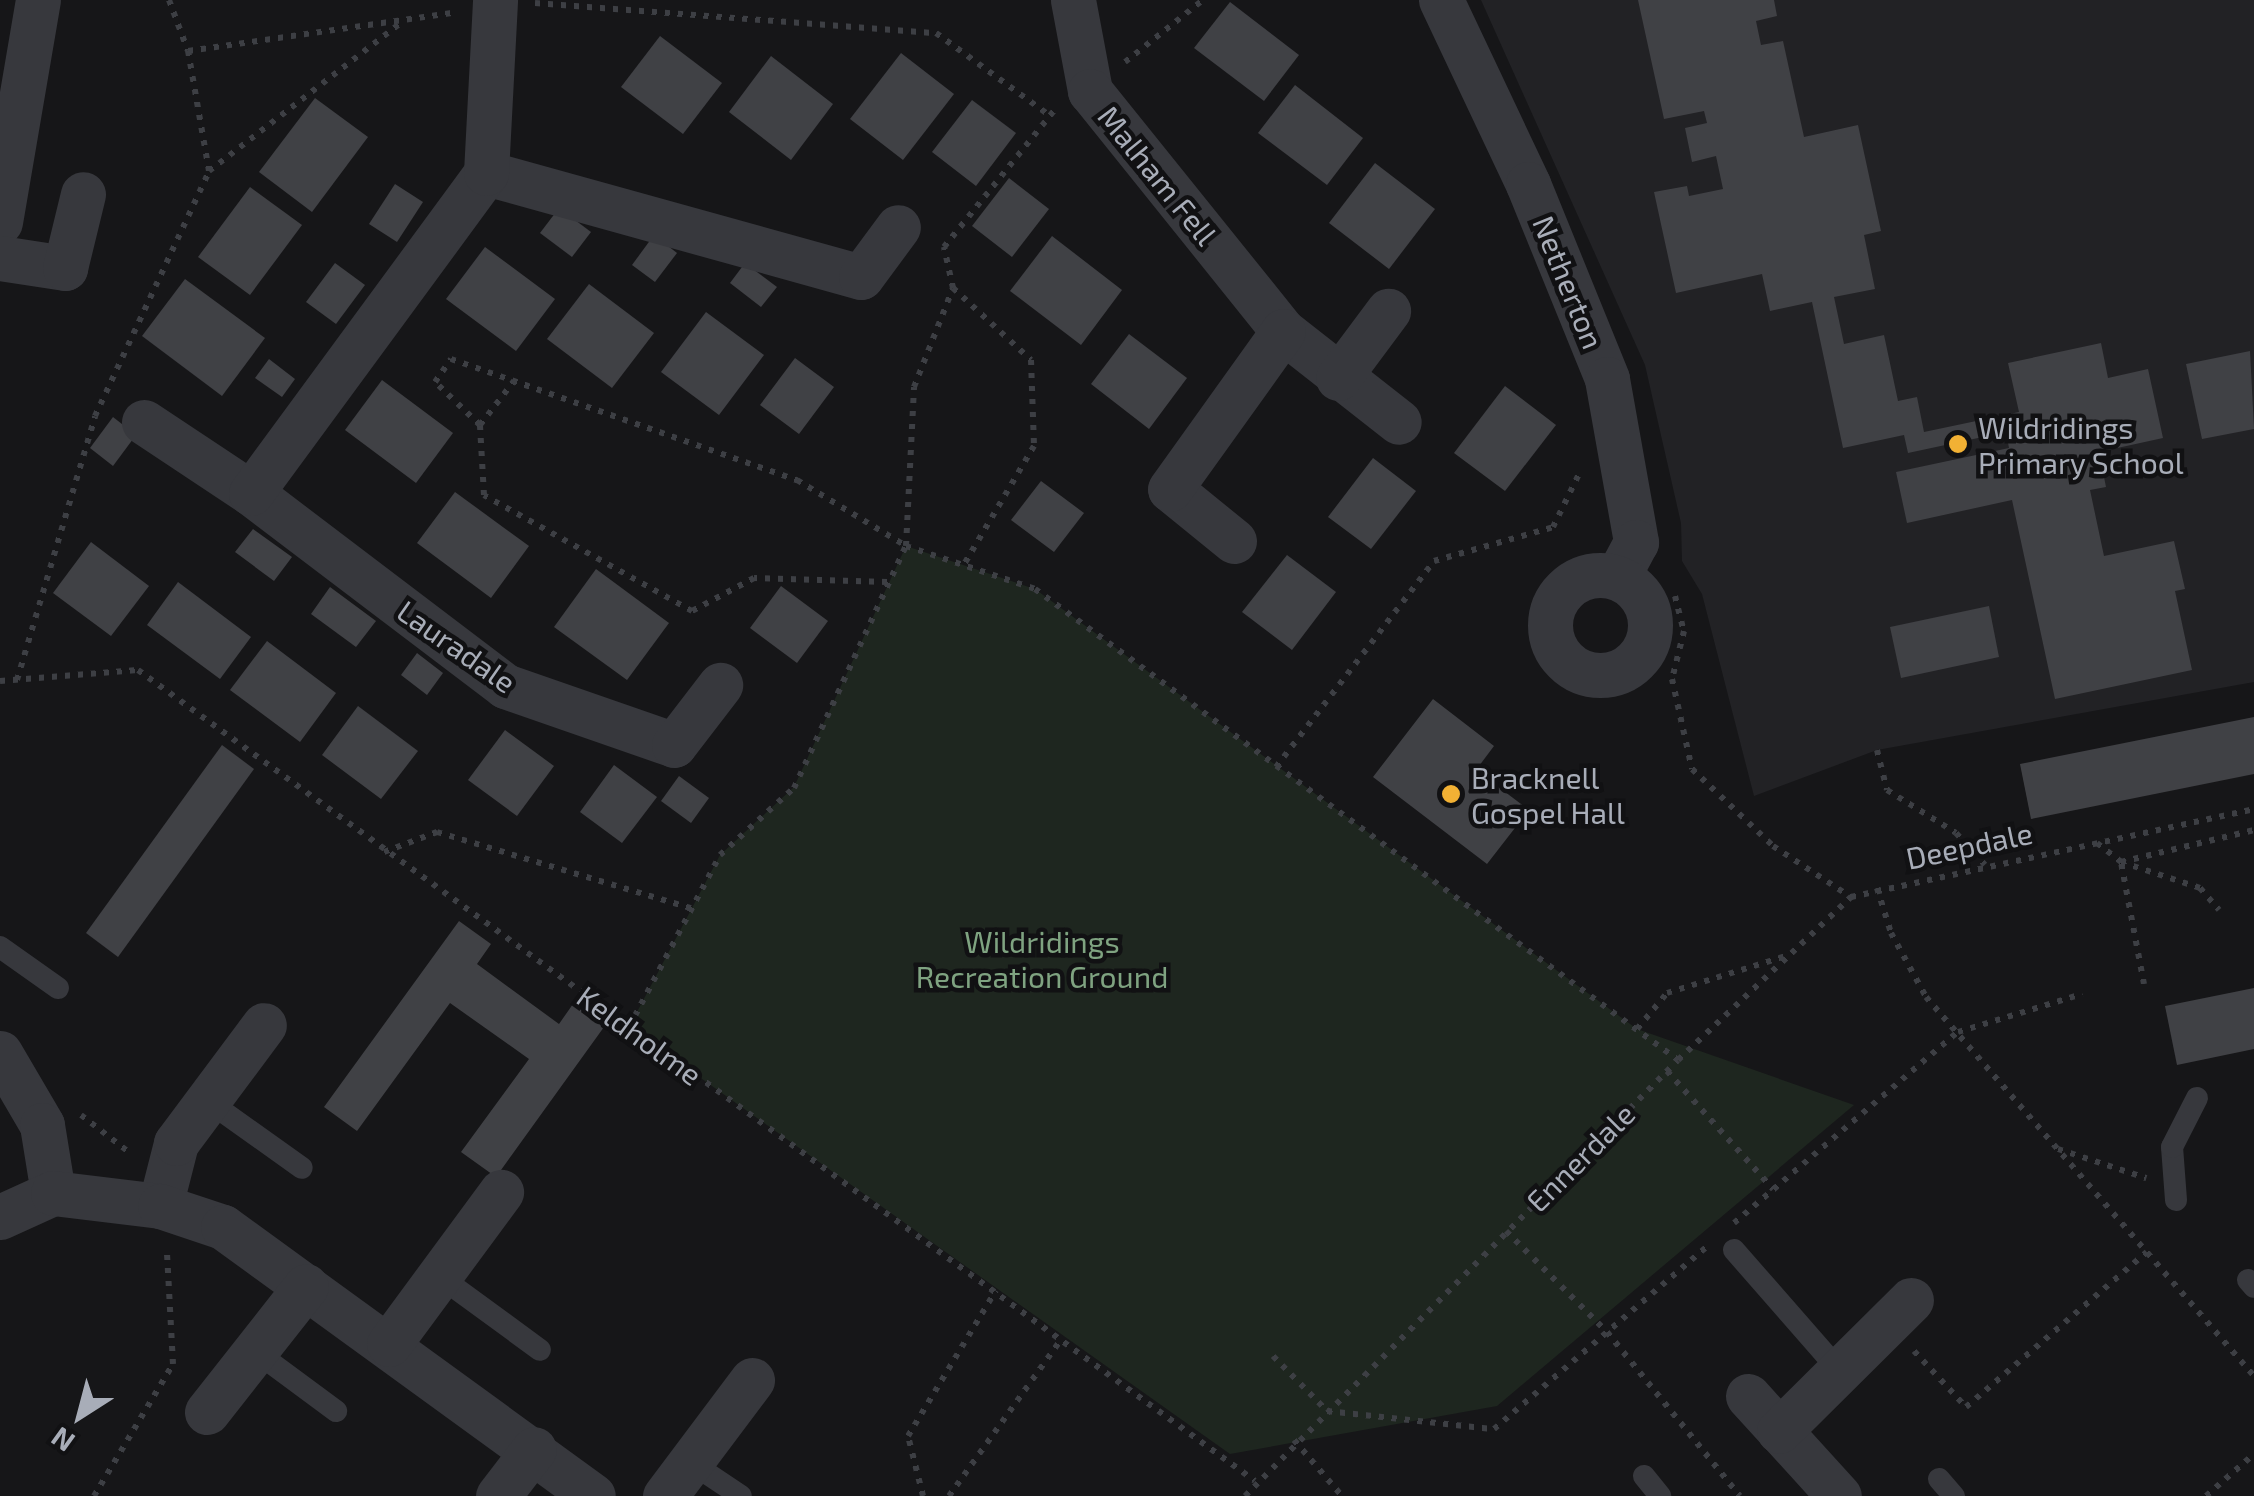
<!DOCTYPE html>
<html>
<head>
<meta charset="utf-8">
<style>
	body { margin:0 }
	#map { position:relative; width:2254px; height:1496px; overflow:hidden; background:#161618; font-family:"Exo 2",sans-serif }
	div>[style] { position:absolute }
	[style*='--x'] { left:calc(var(--x)*1px); top:calc(var(--y)*1px); width:calc(var(--w)*1px); rotate:calc(var(--a)*1deg) }
	.built>* { inset:0; background:#222225 }
	.green>* { inset:0; background:#1e261f }
	.building>* { inset:0; background:#404145 }
	.path>* { height:6px; margin-top:-3px; transform-origin:0; background:repeating-linear-gradient(90deg,#3d3f44 0 5px,transparent 0 13px) }
	.service>* { height:22px; margin:-11px; padding:0 11px; transform-origin:11px; border-radius:11px; background:#37383d }
	.minor>* { height:45px; margin:-22.5px; padding:0 22.5px; transform-origin:22.5px; border-radius:22.5px; background:#37383d }
	.minor>.ring { margin:-22.5px; padding:0; box-sizing:content-box; background:none; border:45px solid #37383d; border-radius:50% }
	.dots>* { width:28px; height:28px; translate:-50% -50%; box-sizing:border-box; border:5px solid #111113; border-radius:50% }
	span { translate:-50% -50%; white-space:nowrap; text-align:center; line-height:1.15; -webkit-text-stroke:9px #111113; paint-order:stroke }
	.street-label { font-size:30px; color:#a8adb8 }
	.poi-label { font-size:30px; color:#a8adb8 }
	.left { translate:0 -50%; text-align:left }
	.park-label { font-size:30px; color:#7fa381 }
	.north { position:absolute; left:30px; top:1366px; width:100px; height:100px; -webkit-text-stroke:8px #111113; paint-order:stroke; rotate:216deg; font-size:28px; font-weight:700; line-height:40px; text-align:center; color:#a8adb8 }
	.north::after { content:''; display:block; margin:auto; width:35px; height:45px; background:#a8adb8; clip-path:polygon(50% 0,100% 100%,50% 72%,0 100%) }
</style>
</head>
<body>
<div id="map">
	<div class="built">
		<i style="clip-path:polygon(1481px 0,2254px 0,2254px 682px,1877px 750px,1754px 796px,1702px 594px,1682px 561px,1681px 523px,1645px 365px)"></i>
	</div>
	<div class="green">
		<i style="clip-path:polygon(906px 546px,1035px 589px,1637px 1029px,1854px 1105px,1497px 1406px,1230px 1454px,629px 1027px,720px 855px,794px 787px)"></i>
	</div>
	<div class="building">
		<i style="clip-path:polygon(1638px 0,1774px 0,1777px 16px,1756px 21px,1761px 45px,1783px 41px,1804px 137px,1858px 125px,1881px 231px,1864px 235px,1875px 289px,1834px 297px,1844px 344px,1884px 335px,1898px 401px,1917px 397px,1924px 432px,2019px 412px,2008px 363px,2101px 343px,2108px 378px,2148px 369px,2163px 438px,2099px 452px,2106px 487px,2090px 490px,2104px 556px,2174px 541px,2185px 589px,2175px 591px,2192px 670px,2055px 699px,2012px 500px,1907px 523px,1896px 472px,2009px 448px,2006px 432px,1908px 453px,1904px 435px,1843px 448px,1812px 302px,1770px 311px,1762px 274px,1676px 293px,1654px 192px,1687px 186px,1689px 196px,1723px 189px,1716px 156px,1692px 162px,1685px 128px,1707px 123px,1704px 111px,1664px 119px)"></i>
		<i style="clip-path:polygon(1230px 2px,1299px 55px,1264px 101px,1194px 48px)"></i>
		<i style="clip-path:polygon(660px 36px,722px 83px,683px 134px,621px 87px)"></i>
		<i style="clip-path:polygon(901px 53px,954px 94px,903px 160px,850px 119px)"></i>
		<i style="clip-path:polygon(771px 56px,833px 104px,791px 160px,729px 112px)"></i>
		<i style="clip-path:polygon(1295px 85px,1363px 138px,1327px 185px,1258px 133px)"></i>
		<i style="clip-path:polygon(315px 98px,368px 137px,312px 212px,259px 172px)"></i>
		<i style="clip-path:polygon(972px 100px,1016px 133px,976px 186px,932px 152px)"></i>
		<i style="clip-path:polygon(1375px 163px,1435px 209px,1389px 269px,1329px 223px)"></i>
		<i style="clip-path:polygon(1009px 178px,1049px 209px,1012px 257px,972px 226px)"></i>
		<i style="clip-path:polygon(395px 184px,423px 202px,397px 242px,369px 224px)"></i>
		<i style="clip-path:polygon(250px 187px,302px 225px,250px 295px,198px 257px)"></i>
		<i style="clip-path:polygon(559px 208px,591px 232px,572px 257px,540px 233px)"></i>
		<i style="clip-path:polygon(654px 235px,677px 253px,655px 282px,632px 265px)"></i>
		<i style="clip-path:polygon(1052px 236px,1122px 290px,1081px 345px,1010px 291px)"></i>
		<i style="clip-path:polygon(485px 247px,555px 299px,516px 351px,446px 299px)"></i>
		<i style="clip-path:polygon(335px 263px,365px 285px,336px 324px,306px 302px)"></i>
		<i style="clip-path:polygon(745px 263px,777px 287px,761px 307px,730px 283px)"></i>
		<i style="clip-path:polygon(185px 279px,265px 338px,222px 396px,142px 336px)"></i>
		<i style="clip-path:polygon(589px 284px,654px 333px,612px 388px,547px 339px)"></i>
		<i style="clip-path:polygon(706px 312px,764px 355px,719px 415px,661px 372px)"></i>
		<i style="clip-path:polygon(1129px 334px,1187px 378px,1149px 429px,1091px 384px)"></i>
		<i style="clip-path:polygon(2250px 351px,2254px 429px,2202px 439px,2186px 364px)"></i>
		<i style="clip-path:polygon(795px 358px,834px 387px,799px 434px,760px 405px)"></i>
		<i style="clip-path:polygon(269px 359px,295px 379px,282px 397px,255px 378px)"></i>
		<i style="clip-path:polygon(382px 380px,453px 433px,416px 483px,345px 430px)"></i>
		<i style="clip-path:polygon(1505px 386px,1556px 425px,1505px 491px,1454px 453px)"></i>
		<i style="clip-path:polygon(113px 417px,136px 435px,113px 466px,90px 448px)"></i>
		<i style="clip-path:polygon(1373px 458px,1416px 491px,1371px 549px,1328px 517px)"></i>
		<i style="clip-path:polygon(1041px 481px,1084px 513px,1054px 552px,1011px 520px)"></i>
		<i style="clip-path:polygon(455px 492px,529px 546px,491px 598px,417px 543px)"></i>
		<i style="clip-path:polygon(253px 529px,292px 557px,274px 581px,235px 552px)"></i>
		<i style="clip-path:polygon(91px 542px,149px 586px,111px 636px,53px 593px)"></i>
		<i style="clip-path:polygon(1287px 555px,1336px 592px,1292px 650px,1242px 612px)"></i>
		<i style="clip-path:polygon(596px 569px,669px 623px,627px 680px,554px 627px)"></i>
		<i style="clip-path:polygon(178px 582px,251px 637px,220px 679px,147px 625px)"></i>
		<i style="clip-path:polygon(781px 586px,828px 621px,797px 663px,750px 628px)"></i>
		<i style="clip-path:polygon(330px 587px,376px 621px,356px 647px,311px 614px)"></i>
		<i style="clip-path:polygon(1989px 606px,1999px 657px,1901px 678px,1890px 627px)"></i>
		<i style="clip-path:polygon(267px 641px,336px 693px,300px 742px,230px 690px)"></i>
		<i style="clip-path:polygon(417px 653px,443px 673px,427px 695px,401px 675px)"></i>
		<i style="clip-path:polygon(1433px 699px,1494px 746px,1476px 770px,1529px 810px,1487px 864px,1373px 777px)"></i>
		<i style="clip-path:polygon(358px 706px,418px 751px,381px 799px,322px 755px)"></i>
		<i style="clip-path:polygon(2254px 717px,2254px 774px,2031px 819px,2020px 764px)"></i>
		<i style="clip-path:polygon(505px 730px,554px 766px,517px 816px,468px 780px)"></i>
		<i style="clip-path:polygon(222px 745px,254px 769px,118px 957px,86px 933px)"></i>
		<i style="clip-path:polygon(614px 765px,657px 797px,622px 843px,580px 812px)"></i>
		<i style="clip-path:polygon(679px 776px,709px 798px,691px 823px,661px 801px)"></i>
		<i style="clip-path:polygon(459px 921px,491px 944px,477px 964px,559px 1024px,573px 1004px,604px 1027px,496px 1177px,461px 1152px,529px 1059px,450px 1003px,357px 1131px,324px 1107px)"></i>
		<i style="clip-path:polygon(2254px 988px,2254px 1049px,2177px 1065px,2165px 1006px)"></i>
	</div>
	<div class="path">
		<i style="--x:169;--y:0;--w:54;--a:69.6"></i>
		<i style="--x:188;--y:51;--w:268;--a:-8.2"></i>
		<i style="--x:535;--y:3;--w:402;--a:4.3"></i>
		<i style="--x:936;--y:33;--w:136;--a:36"></i>
		<i style="--x:1125;--y:62;--w:100;--a:-38.5"></i>
		<i style="--x:209;--y:171;--w:244;--a:-37.7"></i>
		<i style="--x:953;--y:288;--w:106;--a:42.7"></i>
		<i style="--x:1031;--y:360;--w:86;--a:88"></i>
		<i style="--x:1034;--y:446;--w:139;--a:120.6"></i>
		<i style="--x:480;--y:425;--w:56;--a:-52.3"></i>
		<i style="--x:887;--y:582;--w:133;--a:-178.3"></i>
		<i style="--x:754;--y:578;--w:70;--a:152"></i>
		<i style="--x:692;--y:611;--w:238;--a:-150.9"></i>
		<i style="--x:484;--y:495;--w:70;--a:-93.3"></i>
		<i style="--x:480;--y:425;--w:62;--a:-136.3"></i>
		<i style="--x:435;--y:382;--w:28;--a:-55"></i>
		<i style="--x:451;--y:359;--w:367;--a:19.3"></i>
		<i style="--x:797;--y:480;--w:127;--a:31.2"></i>
		<i style="--x:906;--y:546;--w:159;--a:-87.1"></i>
		<i style="--x:914;--y:387;--w:106;--a:-68.5"></i>
		<i style="--x:953;--y:288;--w:42;--a:-102.4"></i>
		<i style="--x:944;--y:247;--w:180;--a:-51.1"></i>
		<i style="--x:1675;--y:596;--w:36;--a:76"></i>
		<i style="--x:1684;--y:631;--w:49;--a:104"></i>
		<i style="--x:1672;--y:679;--w:92;--a:77.5"></i>
		<i style="--x:1692;--y:769;--w:112;--a:43.5"></i>
		<i style="--x:1773;--y:846;--w:93;--a:33.2"></i>
		<i style="--x:17;--y:680;--w:275;--a:-73.5"></i>
		<i style="--x:95;--y:416;--w:270;--a:-65"></i>
		<i style="--x:209;--y:171;--w:122;--a:-99.9"></i>
		<i style="--x:0;--y:681;--w:138;--a:-4.6"></i>
		<i style="--x:138;--y:670;--w:1380;--a:35.98"></i>
		<i style="--x:1877;--y:750;--w:41;--a:76"></i>
		<i style="--x:1887;--y:790;--w:81;--a:31.9"></i>
		<i style="--x:1956;--y:833;--w:43;--a:47.8"></i>
		<i style="--x:1276;--y:767;--w:260;--a:-52.5"></i>
		<i style="--x:1434;--y:561;--w:124;--a:-15.9"></i>
		<i style="--x:1553;--y:527;--w:61;--a:-63.9"></i>
		<i style="--x:2097;--y:843;--w:31;--a:38"></i>
		<i style="--x:2121;--y:862;--w:83;--a:18.2"></i>
		<i style="--x:2200;--y:888;--w:29;--a:49"></i>
		<i style="--x:384;--y:852;--w:57;--a:-20.7"></i>
		<i style="--x:437;--y:832;--w:265;--a:16.7"></i>
		<i style="--x:1877;--y:888;--w:47;--a:72.7"></i>
		<i style="--x:1891;--y:933;--w:73;--a:61.3"></i>
		<i style="--x:1926;--y:997;--w:501;--a:49.13"></i>
		<i style="--x:2144;--y:984;--w:124;--a:-100.7"></i>
		<i style="--x:2121;--y:862;--w:137;--a:-13.5"></i>
		<i style="--x:629;--y:1027;--w:195;--a:-62.1"></i>
		<i style="--x:720;--y:855;--w:100;--a:-42.2"></i>
		<i style="--x:794;--y:788;--w:267;--a:-65.2"></i>
		<i style="--x:906;--y:546;--w:136;--a:18.4"></i>
		<i style="--x:1035;--y:589;--w:797;--a:36.22"></i>
		<i style="--x:1637;--y:1029;--w:47;--a:-50.2"></i>
		<i style="--x:1667;--y:993;--w:125;--a:-17.3"></i>
		<i style="--x:1667;--y:1071;--w:159;--a:48.1"></i>
		<i style="--x:81;--y:1115;--w:62;--a:37.8"></i>
		<i style="--x:2058;--y:1149;--w:93;--a:18.2"></i>
		<i style="--x:1734;--y:1223;--w:294;--a:-40.5"></i>
		<i style="--x:1958;--y:1032;--w:130;--a:-17"></i>
		<i style="--x:1506;--y:1231;--w:143;--a:45"></i>
		<i style="--x:1607;--y:1332;--w:211;--a:51"></i>
		<i style="--x:1914;--y:1351;--w:76;--a:47.1"></i>
		<i style="--x:1966;--y:1407;--w:238;--a:-40.6"></i>
		<i style="--x:1273;--y:1356;--w:77;--a:45.5"></i>
		<i style="--x:1327;--y:1411;--w:168;--a:6.2"></i>
		<i style="--x:1494;--y:1429;--w:279;--a:-40.6"></i>
		<i style="--x:1294;--y:1440;--w:74;--a:49.4"></i>
		<i style="--x:94;--y:1496;--w:154;--a:-59.1"></i>
		<i style="--x:173;--y:1364;--w:112;--a:-93.1"></i>
		<i style="--x:923;--y:1496;--w:62;--a:-104"></i>
		<i style="--x:908;--y:1436;--w:170;--a:-58.9"></i>
		<i style="--x:949;--y:1496;--w:194;--a:-54.4"></i>
		<i style="--x:1245;--y:1496;--w:614;--a:-45.2"></i>
		<i style="--x:1678;--y:1060;--w:238;--a:-43.3"></i>
		<i style="--x:1851;--y:897;--w:412;--a:-12.3"></i>
		<i style="--x:2206;--y:1496;--w:64;--a:-41.2"></i>
	</div>
	<div class="service">
		<i style="--x:0;--y:947;--w:71;--a:35.3"></i>
		<i style="--x:208;--y:1101;--w:115;--a:35.5"></i>
		<i style="--x:2176;--y:1200;--w:53;--a:-94.3"></i>
		<i style="--x:2172;--y:1147;--w:55;--a:-63"></i>
		<i style="--x:1734;--y:1250;--w:161;--a:48.8"></i>
		<i style="--x:439;--y:1276;--w:125;--a:36.2"></i>
		<i style="--x:2248;--y:1280;--w:9;--a:49"></i>
		<i style="--x:255;--y:1351;--w:101;--a:36.5"></i>
		<i style="--x:690;--y:1462;--w:61;--a:33.7"></i>
		<i style="--x:1644;--y:1476;--w:26;--a:51"></i>
		<i style="--x:1939;--y:1479;--w:23;--a:49"></i>
	</div>
	<div class="minor">
		<i style="--x:1073;--y:0;--w:93;--a:79.4"></i>
		<i style="--x:1090;--y:91;--w:308;--a:51.2"></i>
		<i style="--x:1283;--y:331;--w:147;--a:38.1"></i>
		<i style="--x:1441;--y:0;--w:204;--a:64.7"></i>
		<i style="--x:1528;--y:184;--w:210;--a:67.9"></i>
		<i style="--x:1607;--y:379;--w:166;--a:79.9"></i>
		<i style="--x:1636;--y:542;--w:40;--a:118"></i>
		<i style="--x:486;--y:173;--w:389;--a:15.5"></i>
		<i style="--x:861;--y:277;--w:62;--a:-53.5"></i>
		<i style="--x:0;--y:222;--w:225;--a:-80.3"></i>
		<i style="--x:0;--y:258;--w:66;--a:8.7"></i>
		<i style="--x:65;--y:268;--w:76;--a:-76.3"></i>
		<i style="--x:1338;--y:378;--w:84;--a:-53.3"></i>
		<i style="--x:144;--y:422;--w:128;--a:33.6"></i>
		<i style="--x:251;--y:493;--w:319;--a:37.2"></i>
		<i style="--x:505;--y:686;--w:179;--a:19.2"></i>
		<i style="--x:674;--y:745;--w:76;--a:-52.5"></i>
		<i style="--x:251;--y:493;--w:397;--a:-53.7"></i>
		<i style="--x:486;--y:173;--w:173;--a:-87"></i>
		<i style="--x:1234;--y:541;--w:82;--a:-140.9"></i>
		<i style="--x:1170;--y:489;--w:194;--a:-54.4"></i>
		<i class="ring" style="left:1550px;top:575px;width:55px;height:55px"></i>
		<i style="--x:0;--y:1053;--w:83;--a:59.7"></i>
		<i style="--x:42;--y:1125;--w:69;--a:80.8"></i>
		<i style="--x:160;--y:1206;--w:65;--a:-75.7"></i>
		<i style="--x:176;--y:1143;--w:147;--a:-53.3"></i>
		<i style="--x:0;--y:1217;--w:58;--a:-24.4"></i>
		<i style="--x:53;--y:1193;--w:108;--a:6.9"></i>
		<i style="--x:160;--y:1206;--w:66;--a:18.4"></i>
		<i style="--x:223;--y:1227;--w:457;--a:36"></i>
		<i style="--x:389;--y:1344;--w:189;--a:-53.6"></i>
		<i style="--x:1748;--y:1396;--w:135;--a:47.7"></i>
		<i style="--x:207;--y:1412;--w:160;--a:-51.8"></i>
		<i style="--x:1779;--y:1431;--w:186;--a:-44.8"></i>
		<i style="--x:498;--y:1496;--w:59;--a:-52.5"></i>
		<i style="--x:665;--y:1496;--w:145;--a:-53.1"></i>
	</div>
	<div class="dots">
		<i style="left:1958px;top:444px;background:#f2b134"></i>
		<i style="left:1451px;top:794px;background:#f2b134"></i>
	</div>
	<div class="street-label">
		<span style="left:1158px;top:175px;rotate:51deg">Malham Fell</span>
		<span style="left:1569px;top:282px;rotate:68deg">Netherton</span>
		<span style="left:457px;top:646px;rotate:35deg">Lauradale</span>
		<span style="left:1969px;top:845px;rotate:-12deg">Deepdale</span>
		<span style="left:640px;top:1035px;rotate:36deg">Keldholme</span>
		<span style="left:1580px;top:1157px;rotate:-45deg">Ennerdale</span>
	</div>
	<div class="poi-label">
		<span class="left" style="left:1978px;top:444px">Wildridings<br>Primary School</span>
		<span class="left" style="left:1471px;top:794px">Bracknell<br>Gospel Hall</span>
	</div>
	<div class="park-label">
		<span style="left:1042px;top:958px">Wildridings<br>Recreation Ground</span>
	</div>
	<div class="north">N</div>
</div>
</body>
</html>
